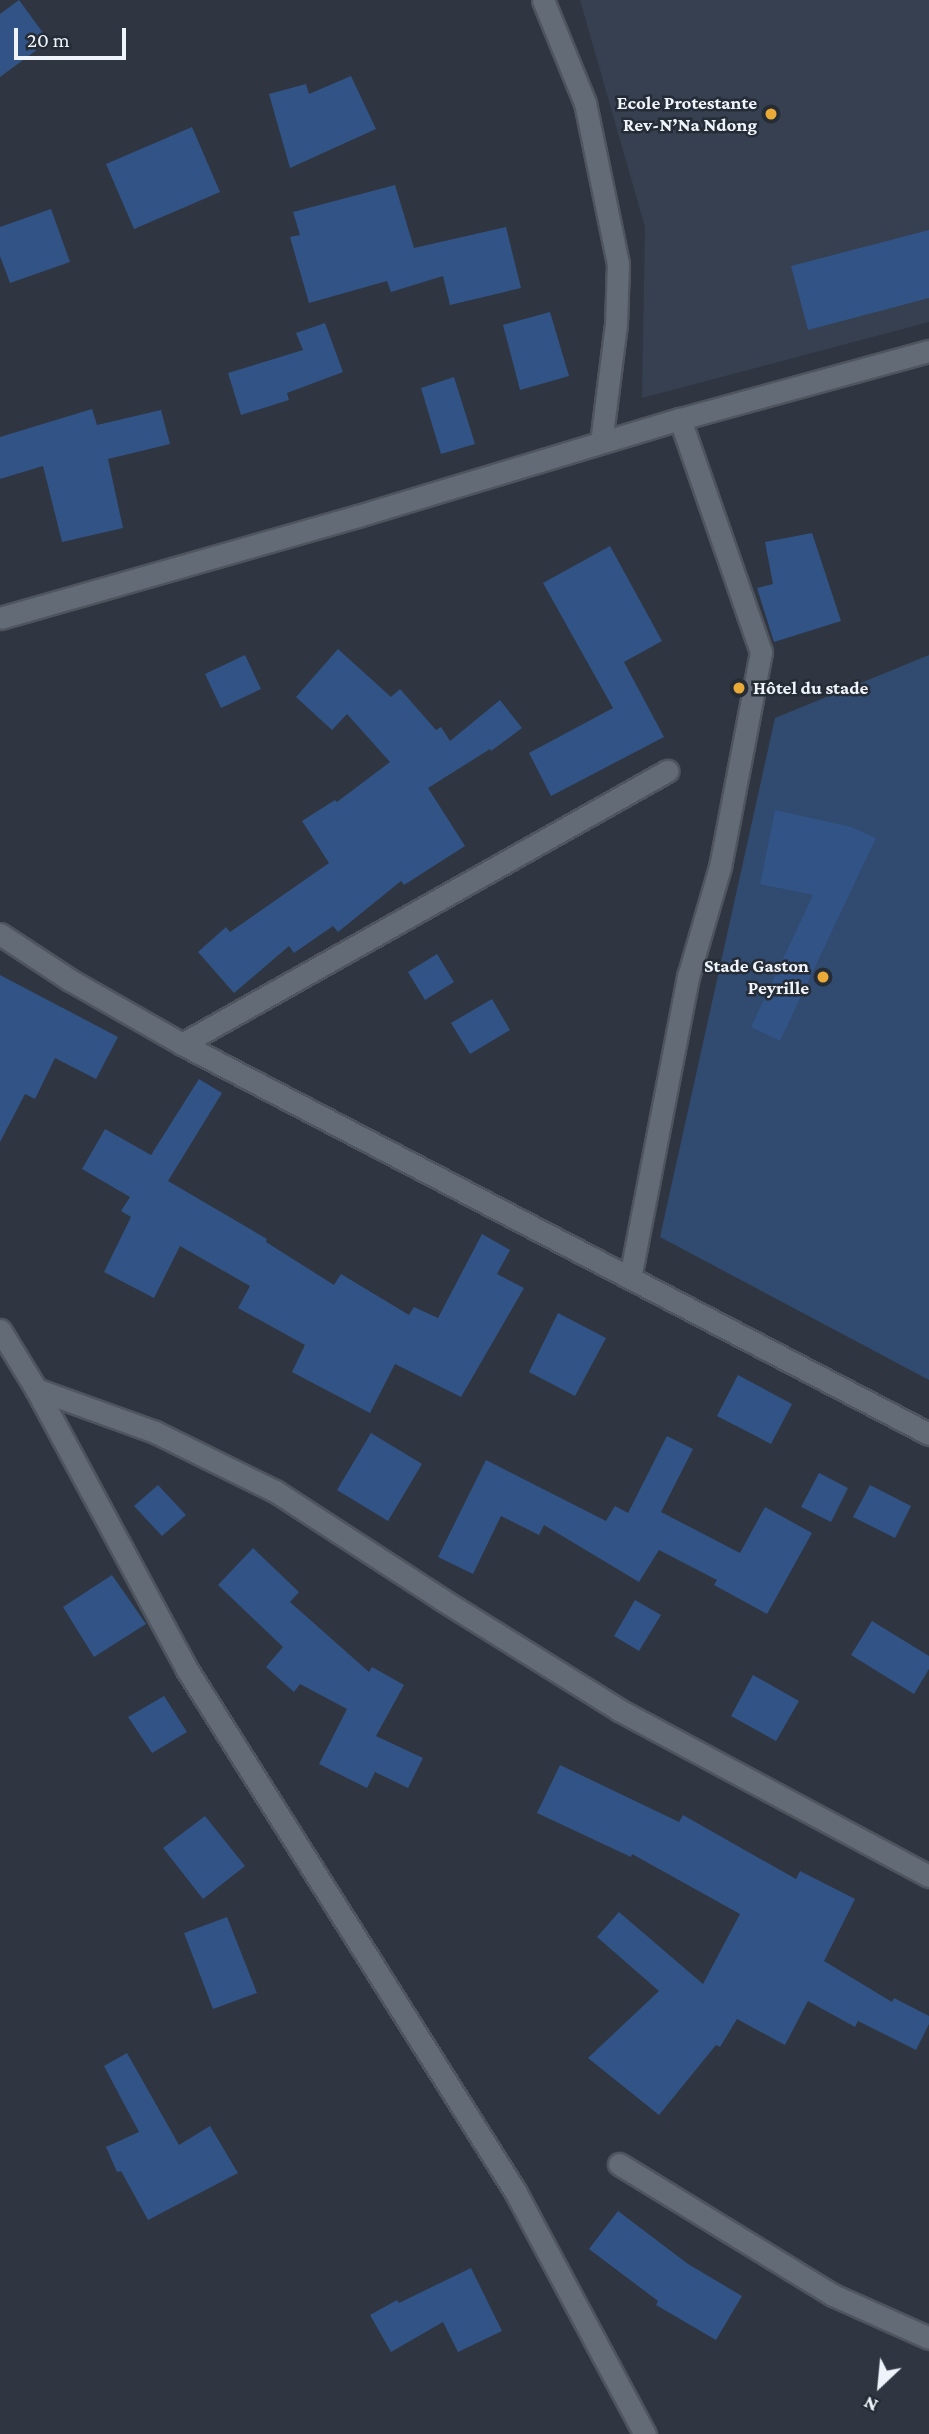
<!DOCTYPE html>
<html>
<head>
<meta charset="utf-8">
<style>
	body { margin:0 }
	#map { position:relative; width:929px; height:2434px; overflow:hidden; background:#2f3641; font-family:"Crimson Pro",serif }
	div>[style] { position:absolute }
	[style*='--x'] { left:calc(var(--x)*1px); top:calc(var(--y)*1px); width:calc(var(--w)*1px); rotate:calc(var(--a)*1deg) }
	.built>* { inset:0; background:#364050 }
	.green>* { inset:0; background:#314a6f }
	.building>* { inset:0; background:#315386 }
	.roads { filter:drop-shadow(2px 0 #4f555e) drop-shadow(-2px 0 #4f555e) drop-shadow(0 2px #4f555e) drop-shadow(0 -2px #4f555e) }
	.minor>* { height:21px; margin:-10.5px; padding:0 10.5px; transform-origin:10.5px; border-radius:10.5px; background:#636b77 }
	.dots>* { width:19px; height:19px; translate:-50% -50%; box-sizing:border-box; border:4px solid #252c36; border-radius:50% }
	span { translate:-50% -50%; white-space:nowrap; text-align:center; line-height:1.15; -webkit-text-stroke:5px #252c36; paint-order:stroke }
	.poi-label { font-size:19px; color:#eff4fb; font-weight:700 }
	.right { translate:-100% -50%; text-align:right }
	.left { translate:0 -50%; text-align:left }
	.north { position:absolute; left:845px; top:2350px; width:70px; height:70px; -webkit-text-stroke:5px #252c36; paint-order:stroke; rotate:206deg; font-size:19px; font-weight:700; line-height:28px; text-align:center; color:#eff4fb }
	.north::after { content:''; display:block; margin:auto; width:24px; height:32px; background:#eff4fb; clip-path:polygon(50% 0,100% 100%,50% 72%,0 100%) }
	.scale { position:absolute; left:14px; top:28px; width:112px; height:32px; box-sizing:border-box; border:4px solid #eff4fb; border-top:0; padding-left:9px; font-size:21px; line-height:24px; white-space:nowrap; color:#eff4fb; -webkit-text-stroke:5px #252c36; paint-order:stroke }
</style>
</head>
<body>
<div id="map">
	<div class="built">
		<i style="clip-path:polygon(580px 0,929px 0,929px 322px,642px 398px,645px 227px)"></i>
	</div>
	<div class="green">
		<i style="clip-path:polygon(929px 655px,929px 1380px,660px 1237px,775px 718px)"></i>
	</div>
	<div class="building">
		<i style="clip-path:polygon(19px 0,49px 41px,0 77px,0 14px)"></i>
		<i style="clip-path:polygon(351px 76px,376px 129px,290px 168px,269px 94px,306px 84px,309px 94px)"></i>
		<i style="clip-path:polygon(192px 127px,220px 192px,134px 229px,106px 164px)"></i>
		<i style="clip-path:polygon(395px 185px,414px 248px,506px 227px,521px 288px,450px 305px,443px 276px,391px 292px,387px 281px,309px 303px,290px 237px,300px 235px,293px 212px)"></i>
		<i style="clip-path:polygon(51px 209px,70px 262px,10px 283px,0 256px,0 227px)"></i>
		<i style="clip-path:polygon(929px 230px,929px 298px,808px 330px,791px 266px)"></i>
		<i style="clip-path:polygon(550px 312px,569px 376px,520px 390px,503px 325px)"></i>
		<i style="clip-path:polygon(325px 323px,343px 372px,287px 393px,289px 400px,241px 415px,228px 373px,303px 350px,296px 333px)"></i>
		<i style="clip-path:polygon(454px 377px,475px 444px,441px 454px,421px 388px)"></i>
		<i style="clip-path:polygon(92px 409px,97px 425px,161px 410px,170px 444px,108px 459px,123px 528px,62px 542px,43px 466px,0 479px,0 437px)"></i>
		<i style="clip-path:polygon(812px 533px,841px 621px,774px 642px,757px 588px,773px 584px,765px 542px)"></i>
		<i style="clip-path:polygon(610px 546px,662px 641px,624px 662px,664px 737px,551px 796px,529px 753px,613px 708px,543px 583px)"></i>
		<i style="clip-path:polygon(338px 649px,391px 697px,400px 689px,436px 730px,441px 727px,450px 741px,500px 700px,522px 728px,491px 751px,490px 749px,428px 788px,465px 846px,404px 885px,401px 881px,338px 932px,333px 926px,294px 953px,289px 946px,234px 993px,198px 952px,226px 927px,230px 932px,329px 863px,302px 821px,335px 800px,337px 802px,390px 762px,347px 714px,332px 730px,296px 697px)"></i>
		<i style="clip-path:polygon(245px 655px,261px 689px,221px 708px,205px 674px)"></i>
		<i style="clip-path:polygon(775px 810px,851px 827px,876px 838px,780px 1041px,751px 1027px,813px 895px,760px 884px)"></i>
		<i style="clip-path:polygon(437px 954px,454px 982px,425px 1000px,408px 972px)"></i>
		<i style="clip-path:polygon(0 975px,118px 1037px,96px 1079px,55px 1058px,35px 1099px,25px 1094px,0 1142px)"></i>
		<i style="clip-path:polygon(492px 999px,510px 1030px,470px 1054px,451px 1023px)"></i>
		<i style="clip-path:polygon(199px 1079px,222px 1093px,168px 1181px,267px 1239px,266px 1242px,334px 1285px,341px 1274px,409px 1315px,414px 1307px,438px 1318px,482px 1234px,510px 1250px,497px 1274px,524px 1288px,461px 1397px,395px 1364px,370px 1413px,292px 1372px,305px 1345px,238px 1308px,250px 1286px,180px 1246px,154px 1298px,104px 1272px,131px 1217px,121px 1211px,130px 1197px,82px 1169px,105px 1129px,151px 1155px)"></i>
		<i style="clip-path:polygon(558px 1313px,606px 1338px,575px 1396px,529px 1372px)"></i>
		<i style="clip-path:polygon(738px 1375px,792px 1404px,771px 1444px,717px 1416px)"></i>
		<i style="clip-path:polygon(371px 1433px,422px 1464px,388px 1521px,337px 1490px)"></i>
		<i style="clip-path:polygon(667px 1436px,693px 1449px,661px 1512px,740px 1553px,765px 1507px,812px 1533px,767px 1614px,714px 1585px,717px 1580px,659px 1550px,639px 1582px,544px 1525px,539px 1535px,501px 1516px,473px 1574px,438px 1557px,486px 1460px,606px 1521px,615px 1506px,628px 1513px)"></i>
		<i style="clip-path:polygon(819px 1473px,848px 1488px,831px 1522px,801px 1507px)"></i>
		<i style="clip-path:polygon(158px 1485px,186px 1515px,162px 1536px,134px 1506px)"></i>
		<i style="clip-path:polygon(870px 1485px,911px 1506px,895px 1538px,853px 1517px)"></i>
		<i style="clip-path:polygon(253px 1548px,299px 1592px,290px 1602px,369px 1672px,372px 1667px,404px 1685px,376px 1736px,423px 1758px,408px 1788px,375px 1772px,367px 1788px,319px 1764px,347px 1709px,300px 1684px,294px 1692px,266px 1667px,283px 1647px,218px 1585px)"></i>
		<i style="clip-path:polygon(112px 1575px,146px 1624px,94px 1657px,63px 1607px)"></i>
		<i style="clip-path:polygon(635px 1600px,661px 1615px,639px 1651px,614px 1636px)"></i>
		<i style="clip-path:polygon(872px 1621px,929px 1656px,929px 1669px,914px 1694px,851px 1655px)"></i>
		<i style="clip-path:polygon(753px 1675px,799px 1701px,776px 1741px,731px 1716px)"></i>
		<i style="clip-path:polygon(164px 1696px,187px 1732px,152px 1753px,128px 1717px)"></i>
		<i style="clip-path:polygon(560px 1765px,679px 1822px,683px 1815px,796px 1879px,800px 1871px,855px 1899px,824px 1961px,892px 2002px,894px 1998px,929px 2016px,929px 2024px,916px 2050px,858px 2021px,855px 2027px,808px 2001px,785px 2045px,737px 2019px,720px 2047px,716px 2045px,659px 2115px,588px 2058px,659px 1991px,597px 1937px,619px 1912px,703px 1984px,740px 1914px,632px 1854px,631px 1857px,537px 1813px)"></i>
		<i style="clip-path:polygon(205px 1816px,245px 1866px,203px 1899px,163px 1848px)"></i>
		<i style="clip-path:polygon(227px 1917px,257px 1993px,213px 2009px,184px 1933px)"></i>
		<i style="clip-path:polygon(127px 2053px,179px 2145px,210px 2126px,238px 2173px,148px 2220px,121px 2171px,117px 2172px,106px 2147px,139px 2132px,104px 2066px)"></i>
		<i style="clip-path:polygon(618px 2211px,688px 2264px,742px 2296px,716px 2340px,656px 2305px,658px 2301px,589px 2249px)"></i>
		<i style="clip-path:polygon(471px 2268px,502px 2331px,458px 2352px,443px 2322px,391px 2352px,370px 2315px,397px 2300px,399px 2303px)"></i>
	</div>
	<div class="roads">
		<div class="minor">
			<i style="--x:543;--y:0;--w:111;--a:67.8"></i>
			<i style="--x:585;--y:103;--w:164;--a:78.4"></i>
			<i style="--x:618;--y:264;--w:60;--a:91.9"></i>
			<i style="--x:616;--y:324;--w:119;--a:97.2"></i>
			<i style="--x:0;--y:618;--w:372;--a:-15.9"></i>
			<i style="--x:358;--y:516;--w:336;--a:-16.8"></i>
			<i style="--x:680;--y:419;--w:258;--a:-15.3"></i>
			<i style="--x:0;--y:934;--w:84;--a:33.3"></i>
			<i style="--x:70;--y:980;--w:129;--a:29.7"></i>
			<i style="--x:182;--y:1044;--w:843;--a:27.57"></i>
			<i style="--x:182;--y:1044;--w:557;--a:-29.37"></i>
			<i style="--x:630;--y:1278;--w:307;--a:-79.1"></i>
			<i style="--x:688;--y:977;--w:115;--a:-73.8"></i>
			<i style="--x:720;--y:867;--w:219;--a:-79.2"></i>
			<i style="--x:761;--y:652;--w:247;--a:-109.2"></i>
			<i style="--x:0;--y:1330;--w:69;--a:58.6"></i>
			<i style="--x:36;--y:1389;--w:317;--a:61.7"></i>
			<i style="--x:186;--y:1668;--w:618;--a:57.83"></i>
			<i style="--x:515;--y:2191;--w:276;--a:61.9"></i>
			<i style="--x:36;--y:1389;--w:127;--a:19.9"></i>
			<i style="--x:155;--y:1432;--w:134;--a:26.2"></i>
			<i style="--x:275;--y:1491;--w:198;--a:33"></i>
			<i style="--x:441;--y:1599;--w:210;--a:31.9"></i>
			<i style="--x:619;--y:1710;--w:352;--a:28.2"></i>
			<i style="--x:619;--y:2164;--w:251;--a:31.5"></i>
			<i style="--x:833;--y:2295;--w:105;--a:24.1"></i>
		</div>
	</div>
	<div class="dots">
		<i style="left:771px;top:114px;background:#e9aa38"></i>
		<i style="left:739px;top:688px;background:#e9aa38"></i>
		<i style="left:823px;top:977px;background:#e9aa38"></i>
	</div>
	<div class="poi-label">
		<span class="right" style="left:757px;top:114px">Ecole Protestante<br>Rev-N’Na Ndong</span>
		<span class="left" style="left:753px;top:688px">Hôtel du stade</span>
		<span class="right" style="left:809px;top:977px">Stade Gaston<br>Peyrille</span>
	</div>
	<div class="north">N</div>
	<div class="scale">20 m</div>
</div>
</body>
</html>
